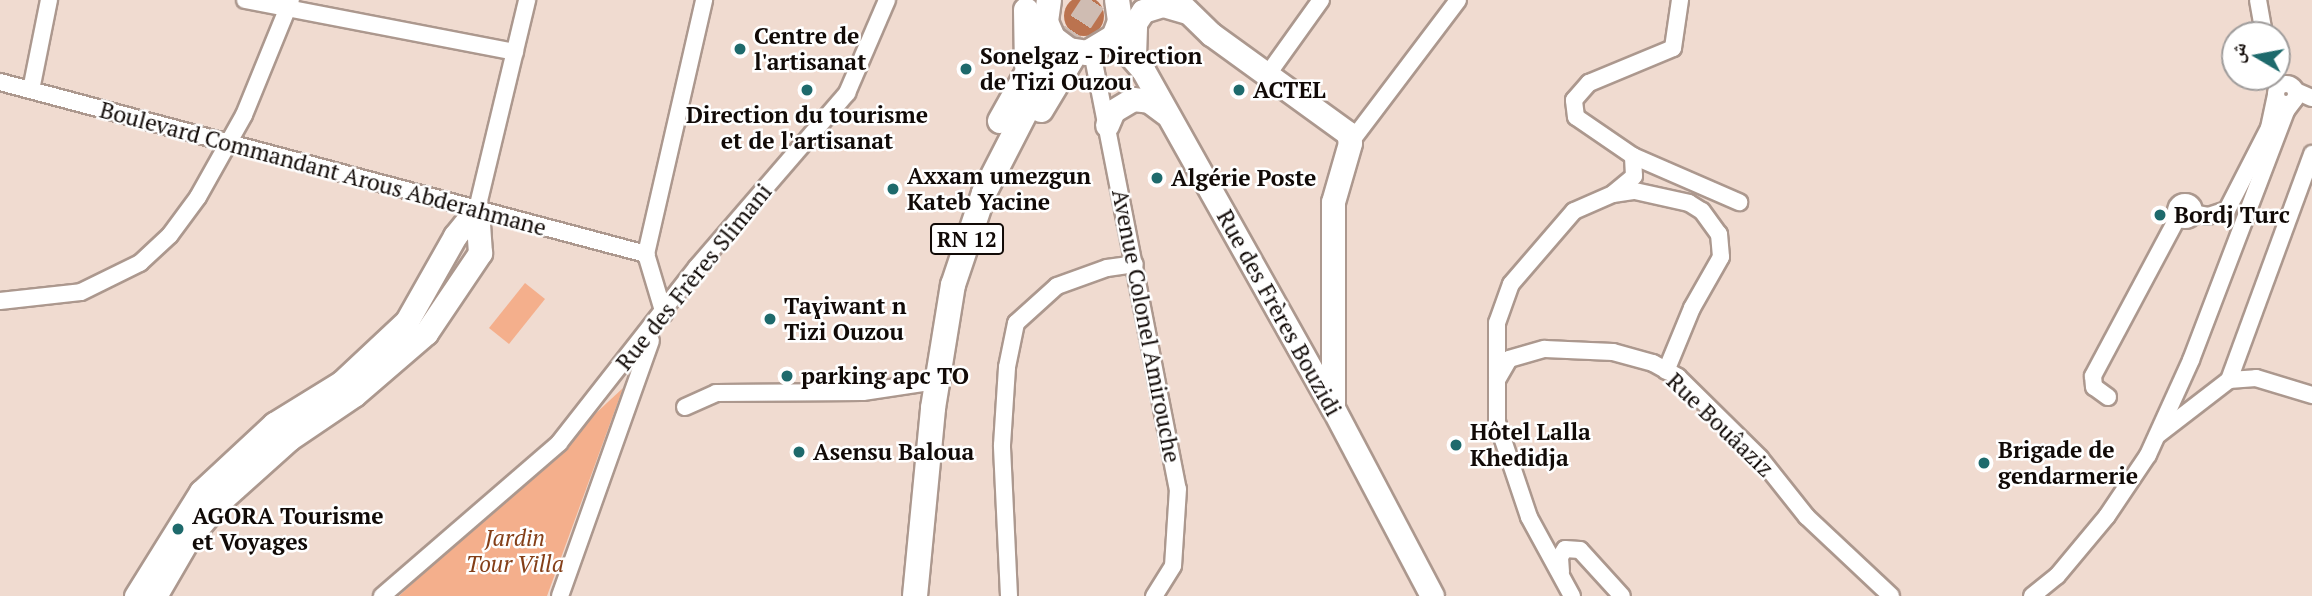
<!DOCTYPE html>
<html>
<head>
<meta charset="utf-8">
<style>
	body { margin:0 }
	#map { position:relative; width:2312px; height:596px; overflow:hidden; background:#f0dbd0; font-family:"PT Serif","Noto Naskh Arabic",serif }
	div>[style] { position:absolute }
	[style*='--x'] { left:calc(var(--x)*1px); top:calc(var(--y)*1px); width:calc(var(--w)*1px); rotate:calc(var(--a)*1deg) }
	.green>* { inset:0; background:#f4af8c }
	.water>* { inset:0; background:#bb734f }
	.round { border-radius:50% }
	.primary-tunnel>* { height:24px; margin-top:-12px; transform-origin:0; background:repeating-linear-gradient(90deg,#cfbcb2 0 24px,transparent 0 36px) }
	.roads { filter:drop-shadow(2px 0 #ac988e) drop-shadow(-2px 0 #ac988e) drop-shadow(0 2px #ac988e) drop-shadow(0 -2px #ac988e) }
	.street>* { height:16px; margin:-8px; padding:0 8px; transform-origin:8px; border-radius:8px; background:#fff }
	.street>.ring { margin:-8px; padding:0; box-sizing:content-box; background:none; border:16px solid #fff; border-radius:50% }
	.secondary>* { height:23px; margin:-11.5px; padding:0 11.5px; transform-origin:11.5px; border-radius:11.5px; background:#fff }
	.primary>* { height:24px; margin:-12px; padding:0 12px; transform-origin:12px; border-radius:12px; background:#fff }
	.dots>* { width:19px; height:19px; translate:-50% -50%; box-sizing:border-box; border:4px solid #fff; border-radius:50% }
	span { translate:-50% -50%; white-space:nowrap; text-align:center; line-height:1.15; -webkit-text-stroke:5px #fff; paint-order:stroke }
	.shield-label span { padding:2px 5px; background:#fff; border:2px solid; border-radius:5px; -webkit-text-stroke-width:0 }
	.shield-label { font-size:21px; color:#110a07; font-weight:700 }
	.poi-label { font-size:23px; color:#110a07; font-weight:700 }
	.left { translate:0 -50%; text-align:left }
	.street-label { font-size:23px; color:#110a07 }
	.park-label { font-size:23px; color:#843f18; font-style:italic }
	.north { position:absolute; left:2221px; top:21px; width:70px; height:70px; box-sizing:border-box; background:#fff; border:2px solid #a09d9c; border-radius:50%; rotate:280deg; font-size:19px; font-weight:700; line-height:28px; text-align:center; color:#110a07 }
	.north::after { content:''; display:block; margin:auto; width:24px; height:32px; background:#1e6a6c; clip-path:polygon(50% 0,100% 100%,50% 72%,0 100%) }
</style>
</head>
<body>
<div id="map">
	<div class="green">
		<i style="clip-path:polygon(525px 283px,545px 299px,509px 344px,489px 328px)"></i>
		<i style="clip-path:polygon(623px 388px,547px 596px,399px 596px)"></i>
	</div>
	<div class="water">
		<i class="round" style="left:1064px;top:-4px;width:40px;height:40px"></i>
	</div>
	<div class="primary-tunnel">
		<i style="--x:1041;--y:82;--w:98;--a:-56.6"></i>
	</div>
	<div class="roads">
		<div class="street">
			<i style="--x:245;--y:0;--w:275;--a:10.9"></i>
			<i style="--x:2258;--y:0;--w:36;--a:80"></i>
			<i style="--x:1092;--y:52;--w:445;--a:78.9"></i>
			<i style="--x:1178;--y:489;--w:77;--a:93.7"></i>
			<i style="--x:1173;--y:566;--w:36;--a:122"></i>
			<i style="--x:1268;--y:74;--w:91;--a:-54.4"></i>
			<i style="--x:0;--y:82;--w:669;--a:14.91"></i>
			<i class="ring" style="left:2276px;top:84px;width:4px;height:4px"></i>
			<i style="--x:31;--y:90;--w:92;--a:-78.7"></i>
			<i style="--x:2296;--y:91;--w:17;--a:24"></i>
			<i style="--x:1350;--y:143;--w:179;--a:-52.9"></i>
			<i style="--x:1633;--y:156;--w:116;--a:23.5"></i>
			<i style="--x:1614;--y:193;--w:26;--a:-40"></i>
			<i style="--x:1634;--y:176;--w:20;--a:-93"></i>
			<i style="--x:1633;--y:156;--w:69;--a:-145.6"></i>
			<i style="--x:1576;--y:117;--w:17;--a:-97"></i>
			<i style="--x:1574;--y:100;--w:23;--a:-49"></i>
			<i style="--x:1589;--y:83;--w:91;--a:-22.6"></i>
			<i style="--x:1673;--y:48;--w:49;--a:-81.7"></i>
			<i class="ring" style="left:2176px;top:202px;width:2px;height:2px"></i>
			<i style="--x:477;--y:209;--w:215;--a:-76.5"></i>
			<i style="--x:2193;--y:213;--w:15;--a:11"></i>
			<i style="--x:2208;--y:216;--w:20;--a:-18"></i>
			<i style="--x:2227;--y:210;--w:92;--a:-62.9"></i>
			<i style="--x:2269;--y:128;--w:35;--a:-78"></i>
			<i style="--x:0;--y:301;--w:81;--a:-6.3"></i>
			<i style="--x:81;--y:292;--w:66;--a:-26.2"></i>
			<i style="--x:140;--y:263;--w:41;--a:-43"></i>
			<i style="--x:170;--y:235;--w:47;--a:-53.6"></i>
			<i style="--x:198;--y:197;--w:94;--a:-60.7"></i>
			<i style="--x:244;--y:115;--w:124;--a:-67.8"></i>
			<i style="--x:664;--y:314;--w:63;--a:-106.7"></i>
			<i style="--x:646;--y:254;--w:261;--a:-77.1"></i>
			<i style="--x:1497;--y:377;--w:54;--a:-90"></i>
			<i style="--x:1497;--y:323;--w:41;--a:-70.3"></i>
			<i style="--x:1511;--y:284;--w:96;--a:-49.2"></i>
			<i style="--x:1574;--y:211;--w:43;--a:-23.6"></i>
			<i style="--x:1613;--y:194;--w:22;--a:-8"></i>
			<i style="--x:1635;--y:191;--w:55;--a:12.5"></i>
			<i style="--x:1689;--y:203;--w:15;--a:32"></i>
			<i style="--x:1702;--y:211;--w:29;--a:54"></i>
			<i style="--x:1719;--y:234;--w:23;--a:85"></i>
			<i style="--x:1721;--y:257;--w:59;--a:119.6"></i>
			<i style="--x:1692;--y:308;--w:68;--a:112.4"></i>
			<i style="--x:2229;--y:380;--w:27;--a:-4"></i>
			<i style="--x:2256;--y:378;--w:59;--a:16.9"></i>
			<i style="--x:2108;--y:397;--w:17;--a:-144"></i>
			<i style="--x:2094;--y:387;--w:11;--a:-95"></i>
			<i style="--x:2093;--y:376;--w:180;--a:-61.9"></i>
			<i style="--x:685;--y:407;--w:34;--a:-24"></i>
			<i style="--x:716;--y:393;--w:147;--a:-0.4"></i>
			<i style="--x:863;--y:392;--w:62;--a:-8.4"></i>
			<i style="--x:2159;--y:434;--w:88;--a:-37.6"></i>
			<i style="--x:2229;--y:380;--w:241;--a:-69.8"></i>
			<i style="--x:1561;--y:572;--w:15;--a:-94"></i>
			<i style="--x:1560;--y:557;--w:9;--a:-58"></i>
			<i style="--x:1565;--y:549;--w:15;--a:4"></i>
			<i style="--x:1580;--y:550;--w:62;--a:47.6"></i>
			<i style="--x:382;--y:596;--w:234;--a:-40.8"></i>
			<i style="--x:559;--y:443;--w:224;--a:-51.9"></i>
			<i style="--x:697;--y:267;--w:230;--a:-49.2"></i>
			<i style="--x:847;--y:93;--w:101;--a:-66.7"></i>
			<i style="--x:560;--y:596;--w:271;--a:-70.4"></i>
			<i style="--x:1009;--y:596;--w:151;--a:-92.7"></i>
			<i style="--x:1002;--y:445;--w:78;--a:-86.3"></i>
			<i style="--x:1007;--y:367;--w:45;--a:-78.4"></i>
			<i style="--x:1016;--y:323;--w:55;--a:-42.1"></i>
			<i style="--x:1057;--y:286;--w:53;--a:-19.8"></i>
			<i style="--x:1107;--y:268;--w:28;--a:-8"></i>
			<i style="--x:1572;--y:596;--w:90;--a:-118.6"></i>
			<i style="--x:1529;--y:517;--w:100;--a:-108.6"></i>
			<i style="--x:1497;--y:422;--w:42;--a:-90"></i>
			<i style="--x:1497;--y:380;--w:24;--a:-60"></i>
			<i style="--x:1509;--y:359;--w:37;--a:-16"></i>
			<i style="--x:1545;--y:349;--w:68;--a:2.5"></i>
			<i style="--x:1613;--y:352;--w:41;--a:15.4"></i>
			<i style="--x:1653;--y:363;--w:29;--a:29"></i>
			<i style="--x:1678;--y:377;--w:115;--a:44.6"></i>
			<i style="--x:1760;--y:458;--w:75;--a:51.5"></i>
			<i style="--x:1807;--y:517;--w:115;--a:43.2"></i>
			<i style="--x:2032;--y:596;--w:32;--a:-39"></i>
			<i style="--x:2057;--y:576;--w:78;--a:-50.2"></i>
			<i style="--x:2107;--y:516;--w:73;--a:-56.1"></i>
			<i style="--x:2148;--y:455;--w:104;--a:-65.6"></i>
			<i style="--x:2191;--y:360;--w:267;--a:-69.1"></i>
			<i style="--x:2286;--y:111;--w:15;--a:-53"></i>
		</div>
		<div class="secondary">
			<i style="--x:1176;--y:0;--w:49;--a:44.2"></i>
			<i style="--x:1211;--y:34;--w:169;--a:35.9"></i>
			<i style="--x:1348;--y:133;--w:10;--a:79"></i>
			<i style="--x:1350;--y:143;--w:61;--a:106.1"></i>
			<i style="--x:1333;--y:202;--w:203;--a:90"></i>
			<i style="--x:1114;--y:37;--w:44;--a:48.7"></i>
			<i style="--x:1143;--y:70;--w:388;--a:60.7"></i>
			<i style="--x:1333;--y:408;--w:212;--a:62.2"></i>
			<i style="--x:1134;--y:56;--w:33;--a:-88"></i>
			<i style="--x:1135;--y:23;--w:14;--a:-56"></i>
			<i style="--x:1143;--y:11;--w:21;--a:-17"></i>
			<i style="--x:1163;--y:5;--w:25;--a:16"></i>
			<i style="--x:1107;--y:125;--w:15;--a:-67"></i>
			<i style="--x:1113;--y:111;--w:23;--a:-31"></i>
			<i style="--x:1133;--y:99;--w:16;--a:7"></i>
			<i style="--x:1149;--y:101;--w:21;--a:37"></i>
			<i style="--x:136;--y:596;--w:123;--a:-58"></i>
			<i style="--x:201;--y:492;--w:100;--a:-43"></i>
			<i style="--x:274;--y:424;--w:80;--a:-31.7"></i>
			<i style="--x:342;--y:382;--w:89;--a:-43.2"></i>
			<i style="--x:407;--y:321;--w:98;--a:-60.5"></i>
			<i style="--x:455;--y:236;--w:35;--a:-51"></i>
			<i style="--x:155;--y:596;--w:66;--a:-59.9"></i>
			<i style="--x:188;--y:539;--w:50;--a:-49.9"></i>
			<i style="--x:220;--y:501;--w:93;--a:-41.9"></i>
			<i style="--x:289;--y:439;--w:78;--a:-34.1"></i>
			<i style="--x:354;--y:395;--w:95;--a:-40.7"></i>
			<i style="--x:426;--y:333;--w:97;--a:-56"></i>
			<i style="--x:480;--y:253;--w:44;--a:-93.9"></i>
		</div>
		<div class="primary">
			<i style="--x:1049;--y:0;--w:22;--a:98"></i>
			<i style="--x:1046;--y:22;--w:17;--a:66"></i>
			<i style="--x:1053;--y:38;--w:20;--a:37"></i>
			<i style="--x:1069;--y:50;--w:18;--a:9"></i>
			<i style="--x:1087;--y:53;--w:31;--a:-31"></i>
			<i style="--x:1114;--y:37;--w:17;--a:-69"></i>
			<i style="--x:1120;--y:21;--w:21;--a:-98"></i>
			<i style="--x:1026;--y:10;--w:55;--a:89"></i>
			<i style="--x:1041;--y:110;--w:68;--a:-58.9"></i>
			<i style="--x:1000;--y:121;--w:102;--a:-60.7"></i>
			<i style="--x:915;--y:596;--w:189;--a:-84.5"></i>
			<i style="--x:933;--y:408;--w:125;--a:-80.8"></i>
			<i style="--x:953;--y:285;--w:97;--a:-71.4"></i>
			<i style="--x:984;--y:193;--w:125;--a:-62.8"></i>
		</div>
	</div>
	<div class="dots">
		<i style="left:740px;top:49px;background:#1e6a6c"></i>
		<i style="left:966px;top:69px;background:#1e6a6c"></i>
		<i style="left:807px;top:90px;background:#1e6a6c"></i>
		<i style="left:1239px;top:90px;background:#1e6a6c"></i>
		<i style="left:1157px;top:178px;background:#1e6a6c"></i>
		<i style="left:893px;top:189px;background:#1e6a6c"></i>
		<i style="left:2160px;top:215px;background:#1e6a6c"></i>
		<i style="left:770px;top:319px;background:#1e6a6c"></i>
		<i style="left:787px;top:376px;background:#1e6a6c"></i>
		<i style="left:1456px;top:445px;background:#1e6a6c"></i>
		<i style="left:799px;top:452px;background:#1e6a6c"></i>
		<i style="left:1984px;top:463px;background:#1e6a6c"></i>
		<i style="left:178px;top:529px;background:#1e6a6c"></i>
	</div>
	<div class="shield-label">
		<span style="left:967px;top:239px">RN 12</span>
	</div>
	<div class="poi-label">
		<span class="left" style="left:754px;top:49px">Centre de<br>l'artisanat</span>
		<span class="left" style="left:980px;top:69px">Sonelgaz - Direction<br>de Tizi Ouzou</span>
		<span class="left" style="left:1253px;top:90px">ACTEL</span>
		<span style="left:807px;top:128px">Direction du tourisme<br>et de l'artisanat</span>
		<span class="left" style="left:907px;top:189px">Axxam umezgun<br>Kateb Yacine</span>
		<span class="left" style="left:1171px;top:178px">Algérie Poste</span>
		<span class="left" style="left:2174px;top:215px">Bordj Turc</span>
		<span class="left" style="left:784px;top:319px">Taɣiwant n<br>Tizi Ouzou</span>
		<span class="left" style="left:801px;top:376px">parking apc TO</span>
		<span class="left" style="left:1470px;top:445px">Hôtel Lalla<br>Khedidja</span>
		<span class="left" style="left:1998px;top:463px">Brigade de<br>gendarmerie</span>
		<span class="left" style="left:813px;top:452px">Asensu Baloua</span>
		<span class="left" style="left:192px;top:529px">AGORA Tourisme<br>et Voyages</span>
	</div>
	<div class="street-label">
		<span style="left:323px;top:169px;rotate:15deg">Boulevard Commandant Arous Abderahmane</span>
		<span style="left:694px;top:277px;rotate:-51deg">Rue des Frères Slimani</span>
		<span style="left:1279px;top:313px;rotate:61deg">Rue des Frères Bouzidi</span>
		<span style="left:1146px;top:326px;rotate:79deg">Avenue Colonel Amirouche</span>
		<span style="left:1720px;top:425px;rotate:44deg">Rue Bouâaziz</span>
	</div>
	<div class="park-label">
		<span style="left:515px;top:551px">Jardin<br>Tour Villa</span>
	</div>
	<div class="north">ش</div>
</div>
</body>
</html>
